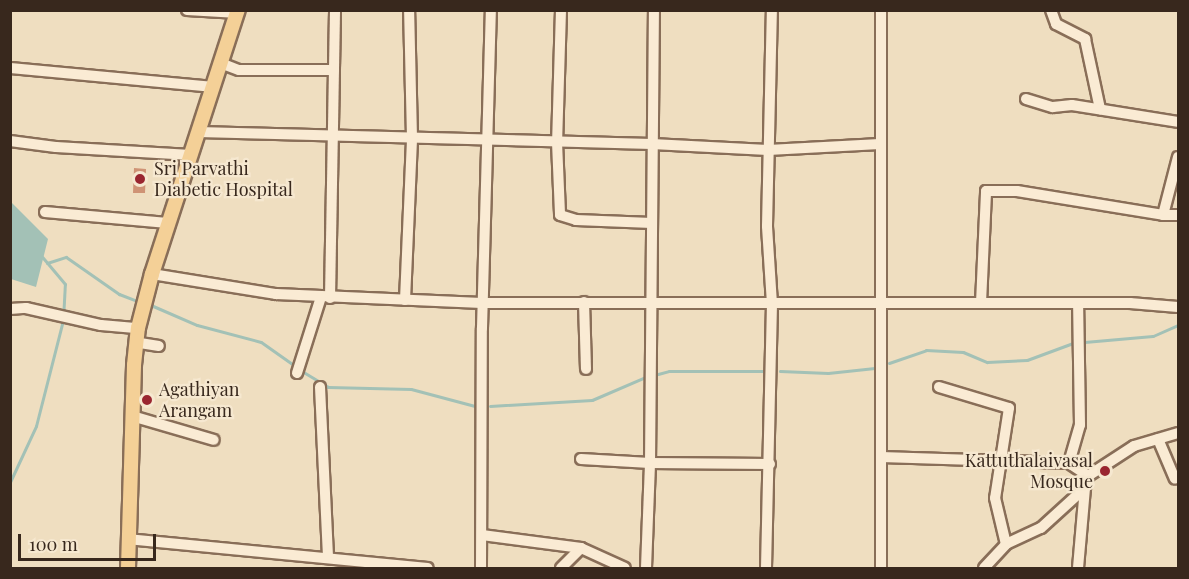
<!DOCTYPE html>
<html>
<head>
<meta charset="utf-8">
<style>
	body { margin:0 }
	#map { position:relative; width:1189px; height:579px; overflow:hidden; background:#efdec0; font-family:"Playfair Display",serif }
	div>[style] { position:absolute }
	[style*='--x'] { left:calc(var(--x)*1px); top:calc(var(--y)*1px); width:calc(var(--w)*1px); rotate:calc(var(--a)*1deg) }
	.water>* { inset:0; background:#a3c1b6 }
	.stream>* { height:3px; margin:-1.5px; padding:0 1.5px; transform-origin:1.5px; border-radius:1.5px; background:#a3c1b6 }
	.building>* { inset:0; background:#cf9375 }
	.roads { filter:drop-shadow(2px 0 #896e58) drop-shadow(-2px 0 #896e58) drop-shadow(0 2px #896e58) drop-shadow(0 -2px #896e58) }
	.minor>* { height:10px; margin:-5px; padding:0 5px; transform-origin:5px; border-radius:5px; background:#faebd4 }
	.major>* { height:14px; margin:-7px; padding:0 7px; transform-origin:7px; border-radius:7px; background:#f4d097 }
	.dots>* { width:16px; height:16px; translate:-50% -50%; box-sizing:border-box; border:3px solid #f6e8d0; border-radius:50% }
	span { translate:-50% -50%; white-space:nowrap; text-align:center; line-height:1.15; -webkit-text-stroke:4.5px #f6e8d0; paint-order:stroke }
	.poi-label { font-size:18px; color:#38281d }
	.left { translate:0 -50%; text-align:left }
	.right { translate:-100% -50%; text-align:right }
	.frame { position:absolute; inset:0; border:12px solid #38281d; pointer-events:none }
	.scale { position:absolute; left:18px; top:534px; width:138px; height:27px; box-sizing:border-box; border:3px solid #38281d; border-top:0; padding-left:8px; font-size:18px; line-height:21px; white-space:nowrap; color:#38281d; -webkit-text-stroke:4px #f6e8d0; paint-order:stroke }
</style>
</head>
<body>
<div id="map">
	<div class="water">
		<i style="clip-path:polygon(10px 201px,48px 239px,36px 287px,11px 279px)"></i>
	</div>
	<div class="stream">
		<i style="--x:47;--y:263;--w:20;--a:-18"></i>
		<i style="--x:66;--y:257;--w:65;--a:34.9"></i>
		<i style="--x:119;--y:294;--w:17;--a:21"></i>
		<i style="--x:153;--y:306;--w:48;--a:23.4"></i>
		<i style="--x:197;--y:325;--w:66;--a:14.9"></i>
		<i style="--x:261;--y:342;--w:42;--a:35.2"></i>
		<i style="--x:889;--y:363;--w:39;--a:-19"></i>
		<i style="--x:926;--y:350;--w:37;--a:3"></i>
		<i style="--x:963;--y:352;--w:26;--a:23"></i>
		<i style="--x:987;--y:362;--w:40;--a:-2.9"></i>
		<i style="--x:1027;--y:360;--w:49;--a:-20.3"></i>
		<i style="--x:1073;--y:343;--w:80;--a:-5"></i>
		<i style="--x:1153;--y:336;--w:27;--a:-24"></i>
		<i style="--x:300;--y:370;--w:33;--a:31"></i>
		<i style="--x:328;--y:387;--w:83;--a:1.4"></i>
		<i style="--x:411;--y:389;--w:66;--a:14.9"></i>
		<i style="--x:780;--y:371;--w:48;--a:2.4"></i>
		<i style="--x:828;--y:373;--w:47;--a:-6.1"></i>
		<i style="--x:658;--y:374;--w:11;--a:-15"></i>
		<i style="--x:669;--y:371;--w:94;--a:0"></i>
		<i style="--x:490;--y:406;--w:102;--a:-3.4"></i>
		<i style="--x:592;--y:400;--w:56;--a:-23.3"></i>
		<i style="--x:10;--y:482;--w:62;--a:-65.1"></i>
		<i style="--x:36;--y:426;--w:109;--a:-75.7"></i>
		<i style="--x:63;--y:320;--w:36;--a:-87"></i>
		<i style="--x:65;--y:284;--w:35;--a:-130"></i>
	</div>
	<div class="building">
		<i style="clip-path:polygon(134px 168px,146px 169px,145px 193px,133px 193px)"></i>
	</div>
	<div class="roads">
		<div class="minor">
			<i style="--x:187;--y:10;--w:51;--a:3.4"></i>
			<i style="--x:561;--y:10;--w:132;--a:91.7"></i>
			<i style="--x:557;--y:142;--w:73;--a:87.6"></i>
			<i style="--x:560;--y:215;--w:17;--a:17"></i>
			<i style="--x:576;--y:220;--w:76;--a:2.3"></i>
			<i style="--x:881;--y:10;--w:558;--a:90"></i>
			<i style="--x:1051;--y:10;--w:15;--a:70"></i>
			<i style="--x:1056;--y:24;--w:33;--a:27"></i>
			<i style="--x:1085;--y:39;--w:72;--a:77.9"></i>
			<i style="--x:223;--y:64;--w:17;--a:21"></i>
			<i style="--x:239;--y:70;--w:95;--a:0"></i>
			<i style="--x:10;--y:68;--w:205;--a:5.3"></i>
			<i style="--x:1026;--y:99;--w:28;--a:17"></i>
			<i style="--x:1053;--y:107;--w:19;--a:-6"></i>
			<i style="--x:1072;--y:105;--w:107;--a:9.1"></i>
			<i style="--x:198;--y:132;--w:454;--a:1.5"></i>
			<i style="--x:652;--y:144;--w:116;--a:3"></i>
			<i style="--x:768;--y:150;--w:112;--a:-3.1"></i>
			<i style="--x:10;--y:141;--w:46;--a:7.4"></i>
			<i style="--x:56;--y:147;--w:135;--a:3.4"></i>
			<i style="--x:45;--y:212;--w:123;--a:5.1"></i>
			<i style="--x:1163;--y:215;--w:60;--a:-75.5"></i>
			<i style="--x:152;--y:274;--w:126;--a:9.2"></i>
			<i style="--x:276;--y:294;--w:206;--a:2.5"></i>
			<i style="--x:482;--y:303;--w:648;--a:0"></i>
			<i style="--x:1130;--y:303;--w:48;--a:4.8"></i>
			<i style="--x:330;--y:298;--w:288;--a:-89"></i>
			<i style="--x:405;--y:300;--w:162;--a:-87.5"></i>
			<i style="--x:412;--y:138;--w:128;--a:-91.3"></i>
			<i style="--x:584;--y:302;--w:67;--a:88.3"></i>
			<i style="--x:981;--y:303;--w:112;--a:-87.4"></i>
			<i style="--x:986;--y:191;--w:31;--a:0"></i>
			<i style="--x:1017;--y:191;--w:148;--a:9.3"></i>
			<i style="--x:1163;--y:215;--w:15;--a:0"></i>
			<i style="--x:10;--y:309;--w:16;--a:-4"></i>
			<i style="--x:26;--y:308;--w:77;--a:12.8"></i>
			<i style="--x:101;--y:325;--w:37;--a:5"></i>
			<i style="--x:137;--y:339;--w:5;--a:53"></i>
			<i style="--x:140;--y:343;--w:19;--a:9"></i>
			<i style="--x:297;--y:373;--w:80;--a:-72.5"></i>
			<i style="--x:320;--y:387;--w:171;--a:87.3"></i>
			<i style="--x:939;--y:387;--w:73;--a:16.7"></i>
			<i style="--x:1009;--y:408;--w:91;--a:98.8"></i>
			<i style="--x:995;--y:498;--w:47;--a:76.6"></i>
			<i style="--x:132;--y:416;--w:85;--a:16.3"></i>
			<i style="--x:1158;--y:439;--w:43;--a:67"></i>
			<i style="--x:881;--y:457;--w:188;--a:1.8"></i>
			<i style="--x:1069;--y:463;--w:23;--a:34"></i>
			<i style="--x:581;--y:459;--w:69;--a:3.3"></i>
			<i style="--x:650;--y:463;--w:120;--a:0.5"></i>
			<i style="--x:1069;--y:463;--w:40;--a:-74"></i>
			<i style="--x:1080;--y:425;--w:122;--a:-90.9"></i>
			<i style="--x:482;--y:535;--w:100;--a:7.5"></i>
			<i style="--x:581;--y:548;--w:48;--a:24.4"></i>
			<i style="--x:127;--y:539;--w:302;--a:5.5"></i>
			<i style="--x:481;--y:568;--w:240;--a:-89.8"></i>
			<i style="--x:482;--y:328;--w:318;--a:-88.4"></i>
			<i style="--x:561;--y:568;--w:28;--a:-45"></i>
			<i style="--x:646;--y:568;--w:105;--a:-87.8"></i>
			<i style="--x:650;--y:463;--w:453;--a:-89.5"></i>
			<i style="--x:766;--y:568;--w:264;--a:-88.7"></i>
			<i style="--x:772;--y:304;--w:78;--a:-93.7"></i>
			<i style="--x:767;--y:226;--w:216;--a:-88.7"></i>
			<i style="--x:984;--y:568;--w:33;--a:-47"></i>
			<i style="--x:1006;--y:544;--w:38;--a:-25"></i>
			<i style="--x:1041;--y:528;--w:59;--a:-42.3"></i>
			<i style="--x:1085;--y:488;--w:12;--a:-76"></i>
			<i style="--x:1088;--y:476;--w:55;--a:-33.1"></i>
			<i style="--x:1134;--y:446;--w:46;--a:-16.5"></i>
			<i style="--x:1078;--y:568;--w:80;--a:-85"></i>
		</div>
		<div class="major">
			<i style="--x:128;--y:568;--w:203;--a:-88.3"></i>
			<i style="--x:134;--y:365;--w:37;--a:-84"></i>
			<i style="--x:138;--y:328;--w:56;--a:-75.5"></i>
			<i style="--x:152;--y:274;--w:278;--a:-72"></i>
		</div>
	</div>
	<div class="dots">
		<i style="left:140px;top:179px;background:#9a2630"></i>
		<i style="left:147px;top:400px;background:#9a2630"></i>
		<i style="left:1105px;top:471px;background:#9a2630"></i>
	</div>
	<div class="poi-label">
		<span class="left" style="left:154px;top:179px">Sri Parvathi<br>Diabetic Hospital</span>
		<span class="left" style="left:159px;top:400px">Agathiyan<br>Arangam</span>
		<span class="right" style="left:1093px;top:471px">Kattuthalaivasal<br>Mosque</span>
	</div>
	<div class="frame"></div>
	<div class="scale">100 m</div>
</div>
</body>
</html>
